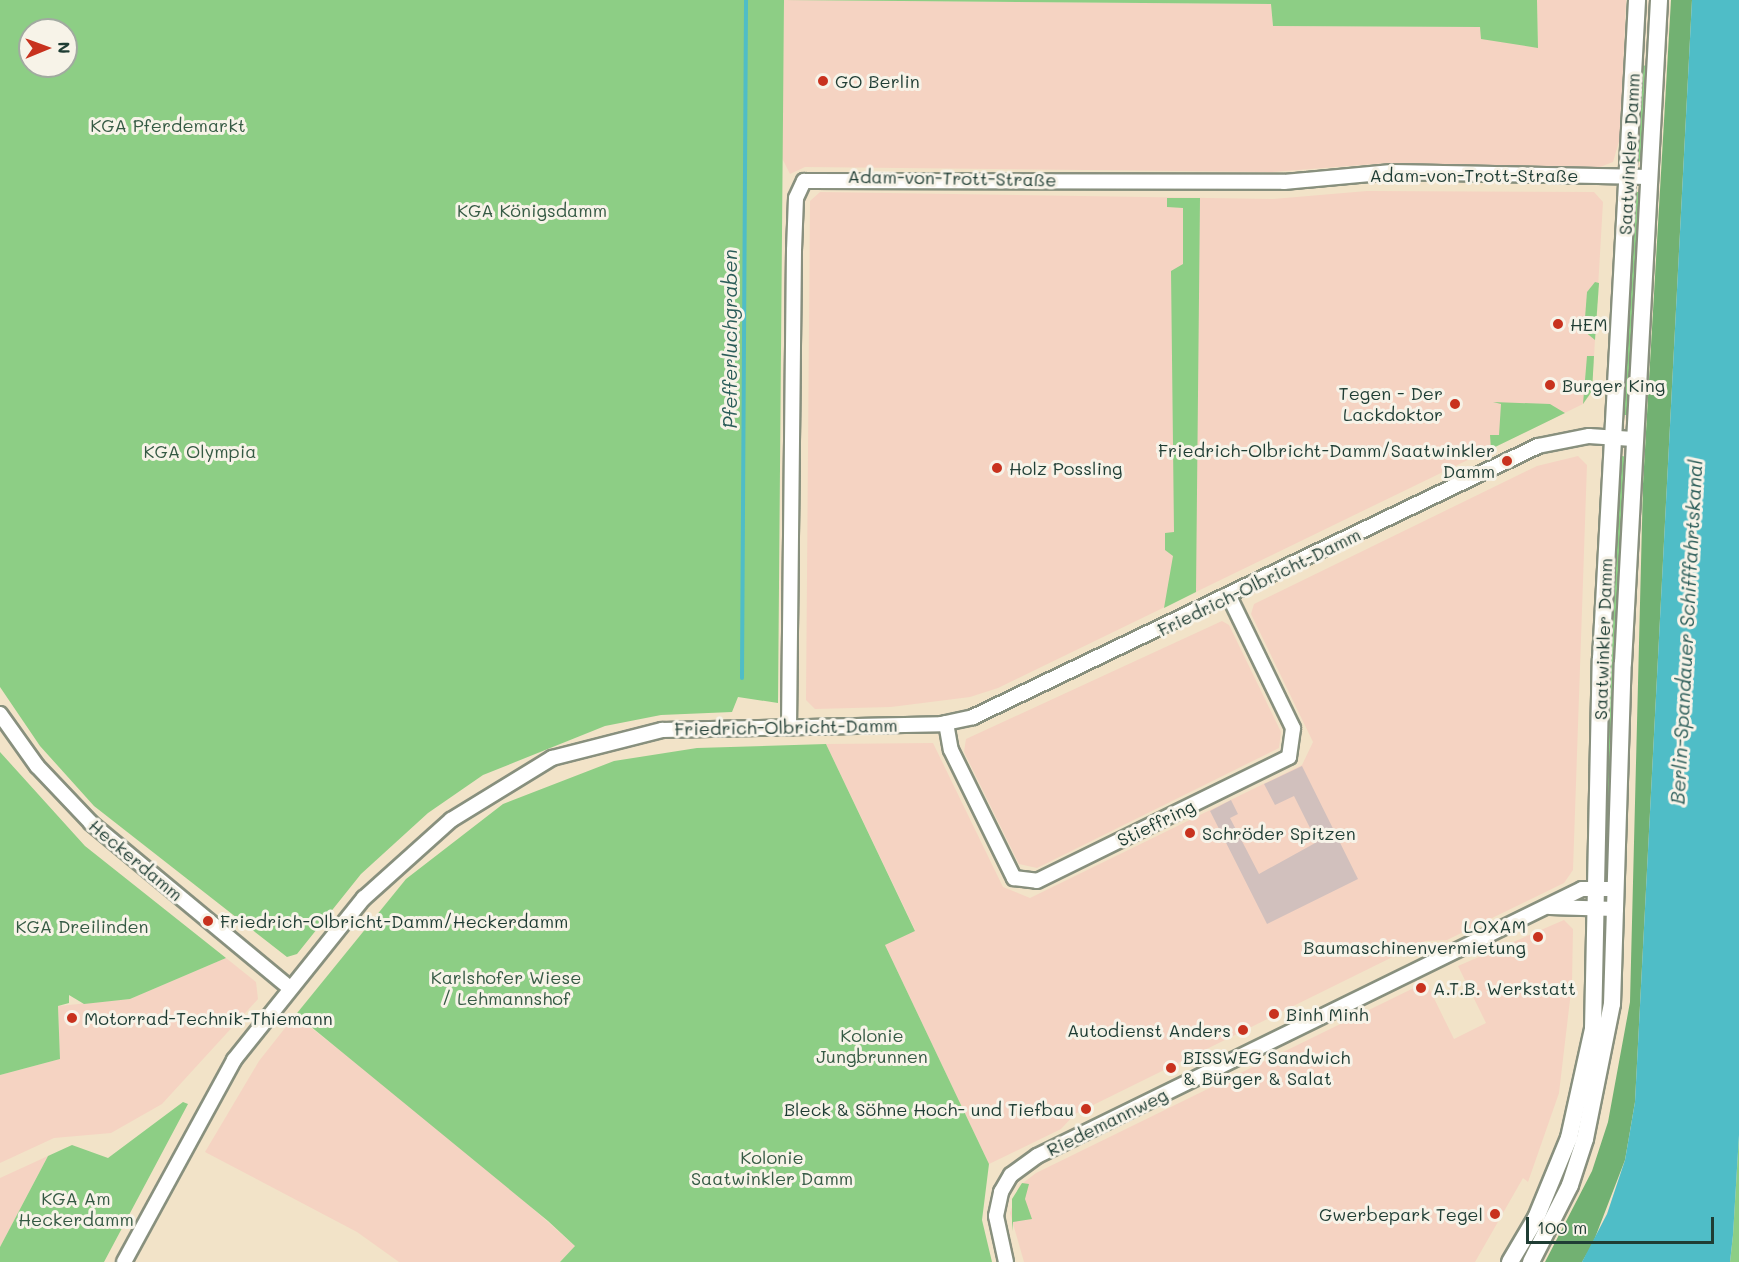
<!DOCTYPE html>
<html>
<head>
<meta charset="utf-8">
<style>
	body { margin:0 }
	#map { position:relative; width:1739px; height:1262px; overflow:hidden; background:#f2e3c8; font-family:Mali,sans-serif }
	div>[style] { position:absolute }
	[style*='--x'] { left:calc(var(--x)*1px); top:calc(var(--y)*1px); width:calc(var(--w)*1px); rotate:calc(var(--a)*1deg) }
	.built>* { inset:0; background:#f5d3c2 }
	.industrial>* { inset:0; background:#d1c0bd }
	.green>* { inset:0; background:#8dce85 }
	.forest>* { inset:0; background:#72b172 }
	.water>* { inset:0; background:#4fbdc7 }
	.stream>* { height:4px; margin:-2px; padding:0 2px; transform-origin:2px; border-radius:2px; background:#4fbdc7 }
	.roads { filter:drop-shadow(2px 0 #88907e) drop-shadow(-2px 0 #88907e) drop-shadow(0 2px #88907e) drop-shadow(0 -2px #88907e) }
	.minor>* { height:14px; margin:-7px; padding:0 7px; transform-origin:7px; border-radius:7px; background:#fff }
	.major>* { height:16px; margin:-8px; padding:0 8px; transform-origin:8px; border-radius:8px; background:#fff }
	.dots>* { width:16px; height:16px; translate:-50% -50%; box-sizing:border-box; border:3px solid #f7f3e8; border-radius:50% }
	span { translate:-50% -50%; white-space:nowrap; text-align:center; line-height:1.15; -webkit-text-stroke:6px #f7f3e8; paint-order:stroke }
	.poi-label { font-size:18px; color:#1f3d34 }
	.left { translate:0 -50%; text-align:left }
	.right { translate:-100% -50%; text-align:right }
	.park-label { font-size:18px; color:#355a44 }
	.street-label { font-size:18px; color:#1f3d34 }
	.water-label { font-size:20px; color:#2b5d59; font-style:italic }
	.north { position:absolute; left:18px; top:18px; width:60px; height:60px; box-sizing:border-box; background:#f7f3e8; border:2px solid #a1aaa0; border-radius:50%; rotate:89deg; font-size:16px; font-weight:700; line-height:24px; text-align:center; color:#1f3d34 }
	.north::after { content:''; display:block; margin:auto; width:21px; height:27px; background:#c8321e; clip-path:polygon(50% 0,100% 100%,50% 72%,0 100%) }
	.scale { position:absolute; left:1526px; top:1217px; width:188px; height:27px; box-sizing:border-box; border:3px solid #1f3d34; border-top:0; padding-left:8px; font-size:18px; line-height:21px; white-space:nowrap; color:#1f3d34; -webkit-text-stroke:4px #f7f3e8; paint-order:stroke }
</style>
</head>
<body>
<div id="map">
	<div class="built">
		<i style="clip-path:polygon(784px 0,1272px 4px,1273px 26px,1480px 27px,1538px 47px,1537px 0,1626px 0,1620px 138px,1613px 162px,1600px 167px,1388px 163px,1272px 172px,805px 167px,790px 174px,782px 158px)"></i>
		<i style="clip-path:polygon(1367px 191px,1594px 192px,1603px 202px,1592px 391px,1583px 404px,998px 688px,970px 697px,891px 707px,815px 709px,806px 700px,810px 201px,820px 192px,1273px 199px)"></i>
		<i style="clip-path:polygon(1578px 456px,1587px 465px,1573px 870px,1564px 883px,1447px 940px,1425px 941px,1075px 1114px,1061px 1129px,989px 1164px,885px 945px,915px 930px,826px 744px,933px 743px,1003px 887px,1030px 898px,1302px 765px,1313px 742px,1251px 614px,1254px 604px,1537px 466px)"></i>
		<i style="clip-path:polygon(1222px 621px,1229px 625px,1281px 732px,1279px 748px,1037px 868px,1019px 864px,964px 752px,966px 739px)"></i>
		<i style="clip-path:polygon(1564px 920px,1573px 929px,1572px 983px,1559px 1093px,1528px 1182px,1523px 1178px,1475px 1262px,1024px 1262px,1010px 1213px,1019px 1186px,1036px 1173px,1426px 982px,1454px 1039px,1486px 1023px,1458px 966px)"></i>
		<i style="clip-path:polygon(226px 958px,256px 982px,258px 999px,162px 1104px,111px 1133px,54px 1138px,0 1163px,0 1075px,60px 1059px,58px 1006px,130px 999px)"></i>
		<i style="clip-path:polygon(301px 1020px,455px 1140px,575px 1246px,560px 1262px,399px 1262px,357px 1232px,205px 1152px,259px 1061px,289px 1023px)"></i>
		<i style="clip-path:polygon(48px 1156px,0 1247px,0 1178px)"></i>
	</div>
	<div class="industrial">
		<i style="clip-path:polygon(1302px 766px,1358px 879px,1267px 924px,1210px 811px,1231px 800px,1238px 814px,1230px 818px,1259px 874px,1317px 842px,1294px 796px,1275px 805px,1264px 784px)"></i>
	</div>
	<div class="green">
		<i style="clip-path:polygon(evenodd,0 0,1537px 0,1538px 48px,1481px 39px,1480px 27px,1273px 26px,1271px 4px,784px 0,778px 703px,738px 697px,732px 712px,661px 715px,605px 726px,483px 775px,428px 813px,361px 874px,297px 954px,287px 957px,94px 806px,40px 746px,0 687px,0 0,30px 30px,66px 30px,66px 66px,30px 66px,30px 30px)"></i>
		<i style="clip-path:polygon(1649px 65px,1644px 162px,1635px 161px,1641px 66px)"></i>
		<i style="clip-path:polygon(1634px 192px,1639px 192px,1629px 415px,1620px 415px)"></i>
		<i style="clip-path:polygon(1167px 198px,1200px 198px,1196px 592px,1164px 608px,1173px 556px,1165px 550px,1165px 533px,1174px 532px,1171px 271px,1183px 264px,1183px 208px,1167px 207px)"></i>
		<i style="clip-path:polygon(1595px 282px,1599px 283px,1595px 340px,1584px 331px,1587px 292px)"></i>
		<i style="clip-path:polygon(1587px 356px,1594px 356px,1592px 391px,1583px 404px)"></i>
		<i style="clip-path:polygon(1493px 402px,1550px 404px,1565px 413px,1491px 449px,1490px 435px,1499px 435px,1501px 404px)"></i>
		<i style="clip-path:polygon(1617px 455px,1627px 457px,1612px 878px,1603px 878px)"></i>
		<i style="clip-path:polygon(826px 744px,915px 931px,885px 945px,989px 1164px,982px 1220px,992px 1262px,560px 1262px,575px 1246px,548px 1221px,304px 1021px,289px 1023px,406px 879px,503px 804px,614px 761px,697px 748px)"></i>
		<i style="clip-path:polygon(0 752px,85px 846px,226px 958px,130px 999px,84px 1004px,69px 995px,69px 1003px,58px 1006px,60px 1059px,0 1075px)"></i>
		<i style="clip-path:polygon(183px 1102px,188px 1104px,104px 1262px,0 1262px,0 1247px,48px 1156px,72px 1145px,108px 1158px)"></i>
		<i style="clip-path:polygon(1739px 1135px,1739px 1262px,1730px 1262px,1733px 1235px)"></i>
		<i style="clip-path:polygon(1022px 1183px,1029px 1184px,1025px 1199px,1032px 1219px,1013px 1222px,1012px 1231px,1012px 1199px)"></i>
	</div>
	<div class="forest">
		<i style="clip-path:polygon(1671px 0,1692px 0,1635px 1102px,1625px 1160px,1593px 1243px,1582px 1262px,1545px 1262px,1592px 1171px,1608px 1122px,1630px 1002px,1643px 484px)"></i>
	</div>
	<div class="water">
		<i style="clip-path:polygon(1692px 0,1739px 0,1739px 1135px,1733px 1235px,1730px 1262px,1582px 1262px,1607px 1214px,1625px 1160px,1635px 1102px)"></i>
	</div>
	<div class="stream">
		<i style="--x:742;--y:678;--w:678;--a:-89.66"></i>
	</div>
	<div class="roads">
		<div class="minor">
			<i style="--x:0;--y:714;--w:64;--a:54.6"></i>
			<i style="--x:37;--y:766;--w:79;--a:46.5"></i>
			<i style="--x:91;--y:823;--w:259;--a:39.7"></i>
			<i style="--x:946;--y:723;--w:27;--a:80"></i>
			<i style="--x:951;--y:750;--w:143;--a:63.8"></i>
			<i style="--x:1014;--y:878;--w:23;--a:7"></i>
			<i style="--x:1037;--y:881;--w:281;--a:-26.2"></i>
			<i style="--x:1289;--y:757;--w:29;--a:-82"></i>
			<i style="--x:1293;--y:728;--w:147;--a:-115.9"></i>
			<i style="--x:789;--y:728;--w:478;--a:-89.4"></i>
			<i style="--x:794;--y:250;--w:52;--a:-87.8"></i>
			<i style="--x:796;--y:198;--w:19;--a:-65"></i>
			<i style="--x:804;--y:181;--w:480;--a:0.1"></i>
			<i style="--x:1284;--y:182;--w:108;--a:-5.3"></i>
			<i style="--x:1392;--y:172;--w:257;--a:1.1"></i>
			<i style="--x:1549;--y:907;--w:67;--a:1.7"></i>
			<i style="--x:124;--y:1262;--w:230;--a:-61.4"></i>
			<i style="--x:234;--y:1060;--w:208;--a:-51.3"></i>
			<i style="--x:364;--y:898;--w:117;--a:-41.9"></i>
			<i style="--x:451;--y:820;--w:119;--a:-31.5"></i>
			<i style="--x:552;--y:758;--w:114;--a:-14.3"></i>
			<i style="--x:662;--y:730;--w:279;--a:-1.2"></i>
			<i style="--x:941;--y:724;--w:33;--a:-12"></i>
			<i style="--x:973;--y:717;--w:627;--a:-25.62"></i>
			<i style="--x:1538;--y:446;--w:52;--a:-11.1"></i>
			<i style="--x:1589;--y:436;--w:44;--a:3.9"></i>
			<i style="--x:1006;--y:1262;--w:47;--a:-102.3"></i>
			<i style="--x:996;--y:1216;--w:25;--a:-78"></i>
			<i style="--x:1001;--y:1192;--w:20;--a:-60"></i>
			<i style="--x:1011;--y:1175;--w:32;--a:-36"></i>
			<i style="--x:1037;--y:1156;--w:607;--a:-26.1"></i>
			<i style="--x:1582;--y:889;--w:34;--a:0"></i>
		</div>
		<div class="major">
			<i style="--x:1510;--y:1262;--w:51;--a:-59.4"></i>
			<i style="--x:1536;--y:1218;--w:87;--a:-67.6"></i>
			<i style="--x:1569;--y:1138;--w:112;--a:-77.6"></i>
			<i style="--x:1593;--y:1029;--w:370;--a:-88.8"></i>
			<i style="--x:1601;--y:659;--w:660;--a:-86.87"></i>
			<i style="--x:1531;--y:1262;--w:86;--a:-63.1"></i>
			<i style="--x:1570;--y:1185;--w:48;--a:-71.9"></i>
			<i style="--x:1585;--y:1139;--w:138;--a:-78.7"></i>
			<i style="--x:1612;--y:1004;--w:341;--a:-88.2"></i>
			<i style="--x:1623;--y:663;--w:664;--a:-86.89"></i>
		</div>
	</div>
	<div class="dots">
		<i style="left:823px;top:81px;background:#c8321e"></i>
		<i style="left:1558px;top:324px;background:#c8321e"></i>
		<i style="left:1550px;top:385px;background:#c8321e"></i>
		<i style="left:1455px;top:404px;background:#c8321e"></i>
		<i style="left:1507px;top:461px;background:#c8321e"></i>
		<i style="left:997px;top:468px;background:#c8321e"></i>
		<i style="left:1190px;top:833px;background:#c8321e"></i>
		<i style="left:208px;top:921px;background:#c8321e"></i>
		<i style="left:1538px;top:937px;background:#c8321e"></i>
		<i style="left:1421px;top:988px;background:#c8321e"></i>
		<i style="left:1274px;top:1014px;background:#c8321e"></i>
		<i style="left:72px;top:1018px;background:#c8321e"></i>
		<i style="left:1243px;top:1030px;background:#c8321e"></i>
		<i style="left:1171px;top:1068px;background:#c8321e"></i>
		<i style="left:1086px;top:1109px;background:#c8321e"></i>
		<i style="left:1495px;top:1214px;background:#c8321e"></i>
	</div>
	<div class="poi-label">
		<span class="left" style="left:835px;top:81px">GO Berlin</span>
		<span class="left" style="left:1570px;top:324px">HEM</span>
		<span class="left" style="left:1562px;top:385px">Burger King</span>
		<span class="right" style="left:1443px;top:404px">Tegen - Der<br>Lackdoktor</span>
		<span class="right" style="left:1495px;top:461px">Friedrich-Olbricht-Damm/Saatwinkler<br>Damm</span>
		<span class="left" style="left:1009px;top:468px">Holz Possling</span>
		<span class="left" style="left:1202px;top:833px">Schröder Spitzen</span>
		<span class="left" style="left:220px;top:921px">Friedrich-Olbricht-Damm/Heckerdamm</span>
		<span class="right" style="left:1526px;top:937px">LOXAM<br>Baumaschinenvermietung</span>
		<span class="left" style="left:1433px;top:988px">A.T.B. Werkstatt</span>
		<span class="left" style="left:1286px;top:1014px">Binh Minh</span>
		<span class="left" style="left:84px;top:1018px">Motorrad-Technik-Thiemann</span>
		<span class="right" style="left:1231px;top:1030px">Autodienst Anders</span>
		<span class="left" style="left:1183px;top:1068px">BISSWEG Sandwich<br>&amp; Bürger &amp; Salat</span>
		<span class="right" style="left:1074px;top:1109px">Bleck &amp; Söhne Hoch- und Tiefbau</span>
		<span class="right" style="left:1483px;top:1214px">Gwerbepark Tegel</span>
	</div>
	<div class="park-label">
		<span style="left:168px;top:125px">KGA Pferdemarkt</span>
		<span style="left:532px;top:210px">KGA Königsdamm</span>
		<span style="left:200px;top:451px">KGA Olympia</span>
		<span style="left:82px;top:926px">KGA Dreilinden</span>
		<span style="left:506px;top:988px">Karlshofer Wiese<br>/ Lehmannshof</span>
		<span style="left:872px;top:1046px">Kolonie<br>Jungbrunnen</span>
		<span style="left:772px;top:1168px">Kolonie<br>Saatwinkler Damm</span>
		<span style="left:76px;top:1209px">KGA Am<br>Heckerdamm</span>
	</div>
	<div class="street-label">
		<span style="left:1629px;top:154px;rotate:-87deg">Saatwinkler Damm</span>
		<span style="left:1474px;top:175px">Adam-von-Trott-Straße</span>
		<span style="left:952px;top:178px;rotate:1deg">Adam-von-Trott-Straße</span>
		<span style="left:1259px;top:582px;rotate:-26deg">Friedrich-Olbricht-Damm</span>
		<span style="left:1603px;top:639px;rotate:-88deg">Saatwinkler Damm</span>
		<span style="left:786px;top:727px;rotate:-1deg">Friedrich-Olbricht-Damm</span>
		<span style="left:1156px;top:823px;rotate:-26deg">Stieffring</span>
		<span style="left:136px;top:860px;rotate:40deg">Heckerdamm</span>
		<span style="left:1107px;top:1122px;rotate:-26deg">Riedemannweg</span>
	</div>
	<div class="water-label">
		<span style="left:729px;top:339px;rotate:-90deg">Pfefferluchgraben</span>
		<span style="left:1686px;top:632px;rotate:-87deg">Berlin-Spandauer Schifffahrtskanal</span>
	</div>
	<div class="north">N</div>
	<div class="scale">100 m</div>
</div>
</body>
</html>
